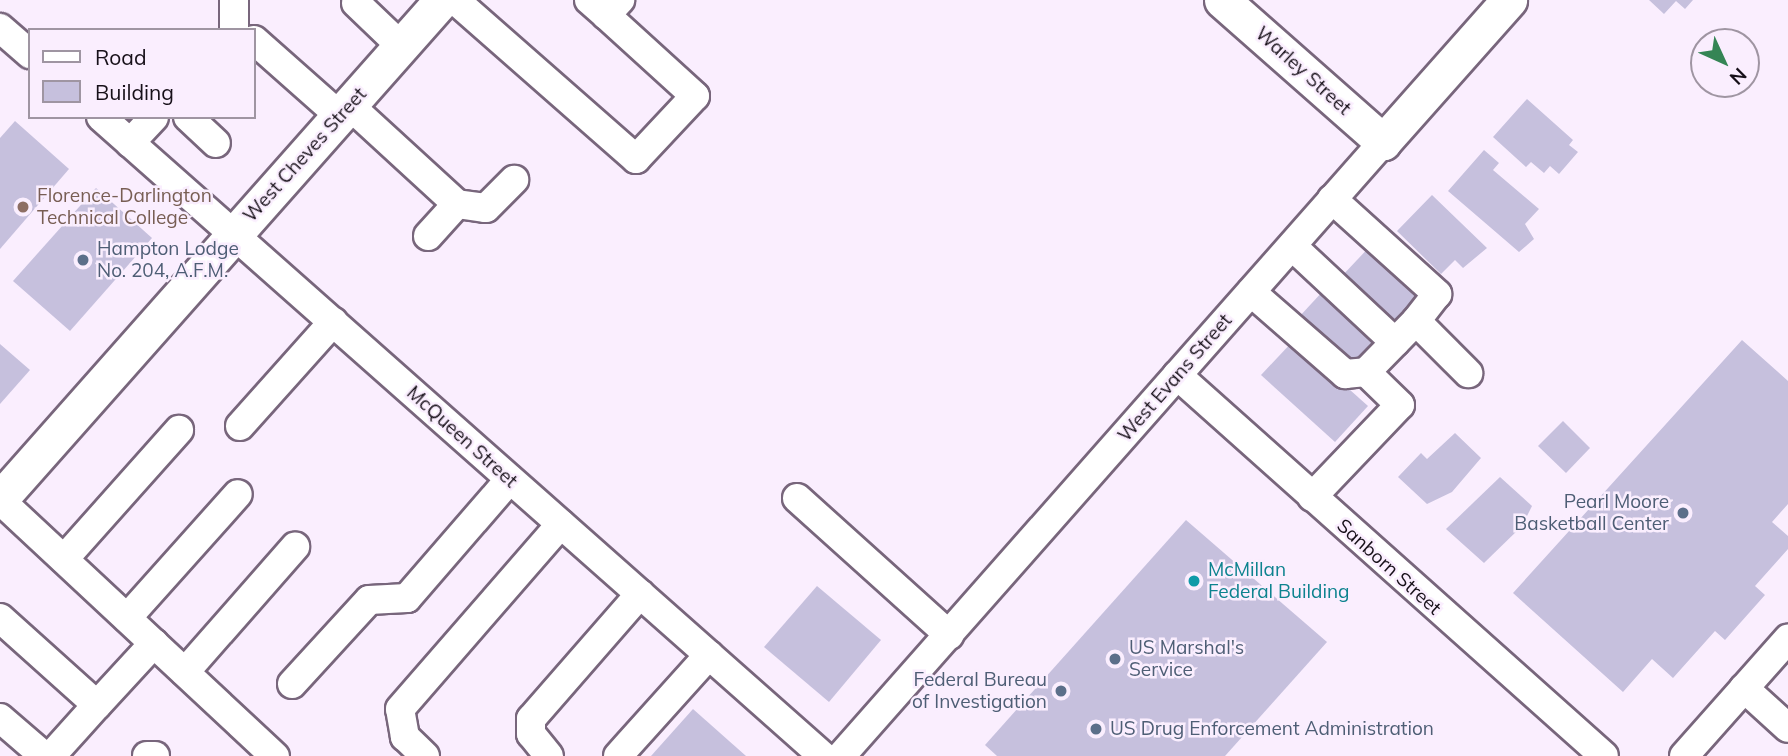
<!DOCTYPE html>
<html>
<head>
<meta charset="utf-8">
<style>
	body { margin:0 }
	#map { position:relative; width:1788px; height:756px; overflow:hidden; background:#faeefe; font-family:Mulish,sans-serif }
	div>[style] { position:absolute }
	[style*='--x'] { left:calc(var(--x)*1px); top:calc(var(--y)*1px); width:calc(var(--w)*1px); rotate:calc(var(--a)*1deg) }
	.building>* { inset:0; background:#c6c0dd }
	.roads { filter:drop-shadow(2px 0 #78667c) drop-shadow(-2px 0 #78667c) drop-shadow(0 2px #78667c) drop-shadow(0 -2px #78667c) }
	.minor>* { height:28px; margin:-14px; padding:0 14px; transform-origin:14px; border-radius:14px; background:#fff }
	.major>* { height:35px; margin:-17.5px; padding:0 17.5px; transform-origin:17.5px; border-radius:17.5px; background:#fff }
	.dots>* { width:19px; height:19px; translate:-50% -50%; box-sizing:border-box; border:4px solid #faeefe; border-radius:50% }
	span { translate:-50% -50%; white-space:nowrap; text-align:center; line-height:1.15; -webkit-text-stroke:5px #faeefe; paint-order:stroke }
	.street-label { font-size:19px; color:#171019 }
	.education-label { font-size:19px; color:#785e54 }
	.left { translate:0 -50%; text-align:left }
	.service-label { font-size:19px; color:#4e5e75 }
	.right { translate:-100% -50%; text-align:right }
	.culture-label { font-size:19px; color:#0d838f }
	.legend { position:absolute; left:28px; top:28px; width:228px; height:91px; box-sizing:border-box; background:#faeefe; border:2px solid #9f95a2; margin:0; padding:9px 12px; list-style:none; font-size:21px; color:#171019 }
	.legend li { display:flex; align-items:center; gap:14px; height:35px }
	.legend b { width:35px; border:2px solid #9f95a2 }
	.north { position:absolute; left:1690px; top:28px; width:70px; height:70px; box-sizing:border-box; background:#faeefe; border:2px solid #9f95a2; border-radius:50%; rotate:135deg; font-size:19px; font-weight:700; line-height:28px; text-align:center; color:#171019 }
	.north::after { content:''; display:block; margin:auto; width:24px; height:32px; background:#358555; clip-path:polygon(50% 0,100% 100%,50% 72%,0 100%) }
</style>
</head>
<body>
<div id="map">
	<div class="building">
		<i style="clip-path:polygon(1649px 0,1693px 0,1685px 9px,1676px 1px,1664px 14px)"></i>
		<i style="clip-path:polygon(1527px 99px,1573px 140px,1569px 145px,1578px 152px,1559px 174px,1550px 166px,1544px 173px,1531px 162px,1526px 167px,1493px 137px)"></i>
		<i style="clip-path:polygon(15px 121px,69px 169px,0 249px,0 138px)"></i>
		<i style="clip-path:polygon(1484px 150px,1499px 163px,1493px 170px,1539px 209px,1525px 224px,1534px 239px,1519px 252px,1448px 191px)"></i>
		<i style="clip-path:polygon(96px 188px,152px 238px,70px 331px,13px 281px)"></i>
		<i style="clip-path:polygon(1432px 195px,1487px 248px,1463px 268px,1455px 260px,1441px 274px,1397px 231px)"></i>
		<i style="clip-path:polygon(1374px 242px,1424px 289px,1391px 324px,1341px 277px)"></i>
		<i style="clip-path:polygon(1324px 290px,1377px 337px,1351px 365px,1299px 317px)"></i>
		<i style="clip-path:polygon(1294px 340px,1368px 406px,1335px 442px,1261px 375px)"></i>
		<i style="clip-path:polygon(1742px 340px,1788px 381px,1788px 504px,1772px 522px,1788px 536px,1788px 549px,1755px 586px,1765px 595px,1725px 640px,1715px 631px,1673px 678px,1652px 659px,1623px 692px,1513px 593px)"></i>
		<i style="clip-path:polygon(0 344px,30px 370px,0 404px)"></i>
		<i style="clip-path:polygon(1563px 421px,1590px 448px,1566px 473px,1538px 446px)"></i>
		<i style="clip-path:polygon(1455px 433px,1481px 458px,1452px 492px,1427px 504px,1398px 477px,1421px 453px,1427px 459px)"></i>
		<i style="clip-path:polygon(1500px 477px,1532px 506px,1522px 526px,1484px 563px,1446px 529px)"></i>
		<i style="clip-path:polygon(1186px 520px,1327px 642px,1225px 756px,997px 756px,985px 745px)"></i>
		<i style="clip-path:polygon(817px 586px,881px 640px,829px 702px,764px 647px)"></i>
		<i style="clip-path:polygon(693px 709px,746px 756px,651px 756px)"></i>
	</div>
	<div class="roads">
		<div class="minor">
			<i style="--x:234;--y:0;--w:30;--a:90"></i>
			<i style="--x:455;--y:0;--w:241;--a:41.3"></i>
			<i style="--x:636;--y:159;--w:86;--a:-46.9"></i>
			<i style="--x:695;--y:96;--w:120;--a:-137.7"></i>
			<i style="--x:589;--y:0;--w:23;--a:41"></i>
			<i style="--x:606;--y:15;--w:21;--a:-47"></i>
			<i style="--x:356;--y:3;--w:62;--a:43.7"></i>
			<i style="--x:0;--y:28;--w:40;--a:41"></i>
			<i style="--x:254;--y:40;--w:115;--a:41.5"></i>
			<i style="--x:349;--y:105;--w:147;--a:42.5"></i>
			<i style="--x:101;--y:117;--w:964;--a:41.51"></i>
			<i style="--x:188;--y:117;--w:38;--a:43"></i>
			<i style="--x:130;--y:143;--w:35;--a:-47"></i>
			<i style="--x:1332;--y:199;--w:142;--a:42.1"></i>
			<i style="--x:1437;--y:294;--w:34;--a:128"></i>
			<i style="--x:428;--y:236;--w:43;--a:-47.8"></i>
			<i style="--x:457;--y:204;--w:29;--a:8"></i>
			<i style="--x:486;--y:208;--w:40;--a:-45"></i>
			<i style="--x:1292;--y:246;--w:141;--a:43"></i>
			<i style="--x:1251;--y:292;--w:125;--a:41.1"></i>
			<i style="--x:1345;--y:374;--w:21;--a:-5"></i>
			<i style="--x:1177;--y:375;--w:572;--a:41.74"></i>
			<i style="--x:240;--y:426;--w:140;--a:-48.2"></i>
			<i style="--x:1312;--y:497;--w:127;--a:-46.3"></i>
			<i style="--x:1400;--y:405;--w:47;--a:-135.9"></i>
			<i style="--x:1366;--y:372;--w:71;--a:-45.6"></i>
			<i style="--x:1416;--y:321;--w:74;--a:45"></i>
			<i style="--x:797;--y:498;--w:205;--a:42"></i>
			<i style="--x:0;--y:500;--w:376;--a:43"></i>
			<i style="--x:64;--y:559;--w:173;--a:-48.3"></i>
			<i style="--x:0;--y:618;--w:130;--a:41.9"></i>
			<i style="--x:97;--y:705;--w:84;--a:-47.4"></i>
			<i style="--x:127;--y:618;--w:166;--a:-48.2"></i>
			<i style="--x:185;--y:672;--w:167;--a:-48.7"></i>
			<i style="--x:292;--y:684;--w:114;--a:-47.5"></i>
			<i style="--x:369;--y:600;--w:38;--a:-3"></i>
			<i style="--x:407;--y:598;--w:157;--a:-49.1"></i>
			<i style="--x:1744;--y:688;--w:59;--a:42.3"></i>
			<i style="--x:0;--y:718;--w:58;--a:40.8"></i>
			<i style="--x:51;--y:756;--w:69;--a:-48"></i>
			<i style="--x:147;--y:756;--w:8;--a:0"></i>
			<i style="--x:425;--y:756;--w:28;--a:-136"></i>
			<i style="--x:405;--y:737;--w:28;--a:-100"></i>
			<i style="--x:400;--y:709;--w:245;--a:-49"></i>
			<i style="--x:549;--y:756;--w:28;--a:-129"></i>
			<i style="--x:531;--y:734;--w:15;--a:-90"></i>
			<i style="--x:531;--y:719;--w:166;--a:-48.9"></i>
			<i style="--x:618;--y:756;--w:136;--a:-48"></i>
			<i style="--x:841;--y:756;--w:819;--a:-48.56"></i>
			<i style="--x:1684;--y:756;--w:157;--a:-48.4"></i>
		</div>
		<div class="major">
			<i style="--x:1222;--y:0;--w:215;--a:41.4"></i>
			<i style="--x:1383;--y:142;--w:190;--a:-48.4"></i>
			<i style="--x:0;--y:499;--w:667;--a:-48.47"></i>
		</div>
	</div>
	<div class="dots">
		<i style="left:23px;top:207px;background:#8d6e63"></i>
		<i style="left:83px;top:260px;background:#5c6f8a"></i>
		<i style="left:1683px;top:513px;background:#5c6f8a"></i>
		<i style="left:1194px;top:581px;background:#0f9aa8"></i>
		<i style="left:1115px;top:659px;background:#5c6f8a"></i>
		<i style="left:1061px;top:691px;background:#5c6f8a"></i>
		<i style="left:1096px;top:729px;background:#5c6f8a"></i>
	</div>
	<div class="street-label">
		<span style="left:1303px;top:71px;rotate:42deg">Warley Street</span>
		<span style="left:305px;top:155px;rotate:-48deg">West Cheves Street</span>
		<span style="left:1175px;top:378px;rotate:-49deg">West Evans Street</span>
		<span style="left:462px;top:437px;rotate:42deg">McQueen Street</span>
		<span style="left:1389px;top:567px;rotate:42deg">Sanborn Street</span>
	</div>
	<div class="education-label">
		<span class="left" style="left:37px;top:207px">Florence-Darlington<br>Technical College</span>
	</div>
	<div class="service-label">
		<span class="left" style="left:97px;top:260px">Hampton Lodge<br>No. 204, A.F.M.</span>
		<span class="right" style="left:1669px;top:513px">Pearl Moore<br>Basketball Center</span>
		<span class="left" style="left:1129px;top:659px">US Marshal's<br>Service</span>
		<span class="right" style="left:1047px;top:691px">Federal Bureau<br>of Investigation</span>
		<span class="left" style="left:1110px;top:729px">US Drug Enforcement Administration</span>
	</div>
	<div class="culture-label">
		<span class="left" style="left:1208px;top:581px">McMillan<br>Federal Building</span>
	</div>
	<ul class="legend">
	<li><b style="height:9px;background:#fff"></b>Road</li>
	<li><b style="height:19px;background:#c6c0dd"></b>Building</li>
	</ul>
	<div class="north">N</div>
</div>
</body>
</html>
